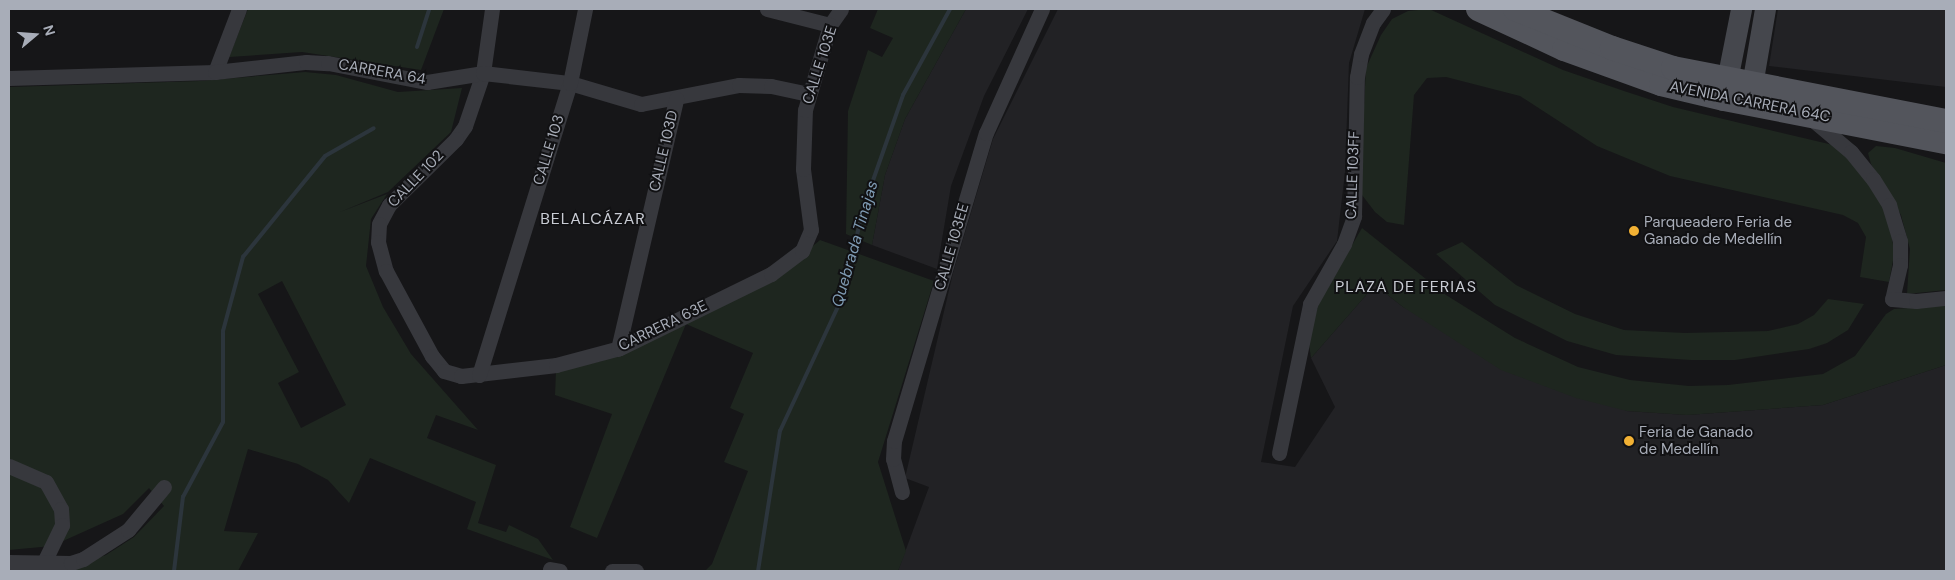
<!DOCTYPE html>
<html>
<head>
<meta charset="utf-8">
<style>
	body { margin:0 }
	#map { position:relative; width:1955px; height:580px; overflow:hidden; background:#161618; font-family:"DM Sans",sans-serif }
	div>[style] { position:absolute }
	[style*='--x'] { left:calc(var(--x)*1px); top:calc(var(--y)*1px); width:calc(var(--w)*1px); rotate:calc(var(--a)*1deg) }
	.built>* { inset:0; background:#222225 }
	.green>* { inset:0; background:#1e261f }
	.stream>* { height:4px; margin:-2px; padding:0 2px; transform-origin:2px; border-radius:2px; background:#2c353c }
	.minor>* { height:15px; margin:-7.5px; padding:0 7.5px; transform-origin:7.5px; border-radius:7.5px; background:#37383d }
	.secondary>* { height:21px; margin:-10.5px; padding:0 10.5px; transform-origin:10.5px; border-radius:10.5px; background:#45474d }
	.primary>* { height:24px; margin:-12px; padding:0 12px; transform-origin:12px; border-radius:12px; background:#53555c }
	.dots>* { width:14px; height:14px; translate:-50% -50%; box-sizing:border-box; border:2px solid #111113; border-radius:50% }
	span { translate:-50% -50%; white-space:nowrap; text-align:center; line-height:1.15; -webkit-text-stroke:4px #111113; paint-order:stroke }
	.street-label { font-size:15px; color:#a8adb8 }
	.poi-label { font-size:15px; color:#a8adb8 }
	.left { translate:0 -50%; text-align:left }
	.neighbourhood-label { font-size:16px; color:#c9ccd4; letter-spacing:1px }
	.water-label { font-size:16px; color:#7f9bb3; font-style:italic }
	.frame { position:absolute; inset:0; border:10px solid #a8adb8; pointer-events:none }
	.north { position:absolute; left:10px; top:10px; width:50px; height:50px; -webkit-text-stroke:4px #111113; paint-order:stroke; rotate:72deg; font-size:14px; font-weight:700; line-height:20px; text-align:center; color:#a8adb8 }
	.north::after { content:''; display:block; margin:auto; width:18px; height:22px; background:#a8adb8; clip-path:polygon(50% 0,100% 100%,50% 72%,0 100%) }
</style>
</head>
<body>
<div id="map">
	<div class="built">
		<i style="clip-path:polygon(966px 9px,1028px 9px,984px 96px,951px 186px,937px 269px,872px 245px,885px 175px,905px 119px)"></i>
		<i style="clip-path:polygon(1058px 9px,1365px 9px,1349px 63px,1345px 172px,1337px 241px,1293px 306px,1261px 462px,1295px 467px,1335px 407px,1311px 358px,1375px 285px,1403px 307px,1627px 411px,1687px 415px,1823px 405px,1946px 365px,1946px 571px,898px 571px,929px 487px,905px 478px,953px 273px,993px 139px)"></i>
		<i style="clip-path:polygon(1778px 9px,1946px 9px,1946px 87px,1769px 66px)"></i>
	</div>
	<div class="green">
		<i style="clip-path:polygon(248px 9px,444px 9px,421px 70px,302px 52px,229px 57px)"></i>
		<i style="clip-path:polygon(878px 9px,966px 9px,905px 119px,885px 175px,872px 245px,846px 234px,848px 111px,868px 50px,882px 57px,893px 38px,870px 28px)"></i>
		<i style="clip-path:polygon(1429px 9px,1563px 70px,1624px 91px,1673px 107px,1833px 145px,1857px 166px,1878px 195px,1891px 225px,1894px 255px,1889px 282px,1860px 277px,1866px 237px,1858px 223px,1843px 215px,1670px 176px,1597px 146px,1520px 96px,1446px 77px,1427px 78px,1414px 95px,1404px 225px,1387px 222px,1375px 212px,1362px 195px,1361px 162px,1366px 68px,1381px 35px,1392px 19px,1408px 11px)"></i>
		<i style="clip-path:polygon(evenodd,305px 72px,336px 75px,398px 92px,462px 88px,451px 132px,388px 192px,340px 212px,387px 194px,371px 219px,366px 266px,383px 307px,411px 354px,478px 430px,436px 415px,427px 438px,496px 465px,478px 523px,506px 532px,509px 525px,538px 539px,553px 560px,467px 529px,476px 502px,370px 458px,349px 503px,328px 480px,298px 464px,248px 449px,224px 531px,258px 533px,238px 571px,9px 571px,60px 571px,106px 555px,134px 537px,164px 506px,149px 488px,123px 514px,52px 546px,9px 550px,9px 87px,200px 81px,305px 72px,282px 281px,346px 405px,301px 428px,278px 383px,299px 372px,258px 294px,282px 281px)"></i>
		<i style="clip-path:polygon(1876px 146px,1895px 148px,1946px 163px,1946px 290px,1907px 294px,1910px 249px,1901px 215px,1871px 164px,1868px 153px)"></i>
		<i style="clip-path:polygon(1362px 228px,1446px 295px,1515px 338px,1578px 367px,1630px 380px,1689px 386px,1728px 385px,1823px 374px,1855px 356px,1886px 314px,1894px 309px,1946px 305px,1946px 365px,1823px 405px,1687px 415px,1627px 411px,1576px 398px,1501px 370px,1403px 307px,1375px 285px,1311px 358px,1308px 337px,1320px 300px)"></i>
		<i style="clip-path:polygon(820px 240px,934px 281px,878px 462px,906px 551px,898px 571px,705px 571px,712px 564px,748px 471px,724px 462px,744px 414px,730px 408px,753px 353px,686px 324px,597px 538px,570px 527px,612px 414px,555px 395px,556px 371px,602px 361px,775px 278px)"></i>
		<i style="clip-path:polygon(1462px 242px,1516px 285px,1575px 314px,1624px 330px,1685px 333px,1768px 331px,1798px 324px,1814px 315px,1828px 299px,1864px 304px,1848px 330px,1827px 343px,1809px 349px,1735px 360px,1691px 360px,1616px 355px,1567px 341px,1495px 305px,1436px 254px)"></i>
	</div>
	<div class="stream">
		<i style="--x:417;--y:47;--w:40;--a:-72"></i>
		<i style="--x:174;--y:571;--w:75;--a:-83.1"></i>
		<i style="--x:183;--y:497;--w:85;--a:-61.9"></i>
		<i style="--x:223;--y:422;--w:91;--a:-90"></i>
		<i style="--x:223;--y:331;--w:77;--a:-74.9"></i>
		<i style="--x:243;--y:257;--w:130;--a:-50.9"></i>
		<i style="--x:325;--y:156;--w:56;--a:-29.7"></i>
		<i style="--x:758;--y:571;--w:142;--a:-81.1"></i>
		<i style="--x:780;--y:431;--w:147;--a:-65"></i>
		<i style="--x:842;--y:298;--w:95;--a:-76.6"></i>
		<i style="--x:864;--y:206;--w:118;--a:-70.6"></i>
		<i style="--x:903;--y:95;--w:98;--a:-61.3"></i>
	</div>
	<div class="minor">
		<i style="--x:492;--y:9;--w:65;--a:98"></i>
		<i style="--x:483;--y:73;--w:56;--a:108.8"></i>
		<i style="--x:465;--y:126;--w:16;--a:125"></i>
		<i style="--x:456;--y:139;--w:94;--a:135.4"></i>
		<i style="--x:389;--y:205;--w:21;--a:118"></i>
		<i style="--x:379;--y:224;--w:18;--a:93"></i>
		<i style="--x:378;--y:242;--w:30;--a:75"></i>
		<i style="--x:386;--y:271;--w:97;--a:61.6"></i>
		<i style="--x:432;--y:356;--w:19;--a:51"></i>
		<i style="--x:444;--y:371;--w:18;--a:16"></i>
		<i style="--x:461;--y:376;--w:96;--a:-6.6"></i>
		<i style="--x:556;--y:365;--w:66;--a:-14.9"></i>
		<i style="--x:620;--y:348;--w:168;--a:-26.1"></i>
		<i style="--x:771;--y:274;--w:39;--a:-37"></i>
		<i style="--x:802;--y:251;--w:23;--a:-67"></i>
		<i style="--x:811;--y:230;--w:62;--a:-97.5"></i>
		<i style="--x:803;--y:169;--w:59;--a:-88.1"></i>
		<i style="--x:805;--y:110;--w:89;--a:-73.6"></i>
		<i style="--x:830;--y:25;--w:19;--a:-55"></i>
		<i style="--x:767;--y:9;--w:65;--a:14.3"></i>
		<i style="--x:215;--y:72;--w:67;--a:-69.1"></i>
		<i style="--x:9;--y:78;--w:206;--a:-1.7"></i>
		<i style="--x:215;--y:72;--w:92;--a:-6.3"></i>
		<i style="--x:306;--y:62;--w:22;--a:3"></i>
		<i style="--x:328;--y:63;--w:101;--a:10.9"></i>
		<i style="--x:427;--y:82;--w:57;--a:-9.1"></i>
		<i style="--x:483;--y:73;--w:88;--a:6.6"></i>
		<i style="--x:570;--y:83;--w:74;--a:16.5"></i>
		<i style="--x:641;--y:104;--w:100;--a:-11"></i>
		<i style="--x:739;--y:85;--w:32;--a:2"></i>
		<i style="--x:771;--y:86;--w:39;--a:12"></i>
		<i style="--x:1813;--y:120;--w:50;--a:40.1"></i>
		<i style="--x:1851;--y:152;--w:35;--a:51"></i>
		<i style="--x:1873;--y:179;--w:31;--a:58"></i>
		<i style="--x:1889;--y:205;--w:38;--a:73"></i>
		<i style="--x:1900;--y:241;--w:24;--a:90"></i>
		<i style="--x:1900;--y:265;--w:35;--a:103"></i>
		<i style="--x:1892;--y:299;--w:24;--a:5"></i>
		<i style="--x:1916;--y:301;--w:30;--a:-6"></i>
		<i style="--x:618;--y:349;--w:257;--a:-76.9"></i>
		<i style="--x:479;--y:375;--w:306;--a:-72.7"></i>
		<i style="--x:570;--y:83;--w:76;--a:-78.5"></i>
		<i style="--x:1279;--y:453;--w:152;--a:-78.2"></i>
		<i style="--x:1310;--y:304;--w:69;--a:-60.5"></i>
		<i style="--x:1344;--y:244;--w:30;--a:-70"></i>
		<i style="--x:1354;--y:216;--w:139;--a:-88.8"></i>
		<i style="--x:1357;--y:77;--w:23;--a:-80"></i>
		<i style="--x:1361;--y:54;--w:33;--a:-69"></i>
		<i style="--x:1373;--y:23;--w:17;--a:-54"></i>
		<i style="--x:9;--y:466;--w:40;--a:23.4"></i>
		<i style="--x:46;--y:482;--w:31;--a:61"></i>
		<i style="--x:61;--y:509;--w:16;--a:86"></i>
		<i style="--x:62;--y:525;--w:41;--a:115.9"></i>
		<i style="--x:902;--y:492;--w:34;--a:-105"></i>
		<i style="--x:893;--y:459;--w:18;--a:-87"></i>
		<i style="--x:894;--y:441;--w:321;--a:-73.4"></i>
		<i style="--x:986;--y:133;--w:136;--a:-65.7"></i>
		<i style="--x:9;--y:562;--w:62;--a:0.9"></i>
		<i style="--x:71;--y:563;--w:13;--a:-18"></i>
		<i style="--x:83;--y:559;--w:54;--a:-32.8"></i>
		<i style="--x:128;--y:530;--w:56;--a:-50.1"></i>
		<i style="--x:550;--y:569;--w:10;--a:11"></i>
		<i style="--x:612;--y:571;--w:24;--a:0"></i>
	</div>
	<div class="secondary">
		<i style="--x:1727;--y:80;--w:72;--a:-78.8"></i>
		<i style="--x:1752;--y:85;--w:77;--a:-80.3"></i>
	</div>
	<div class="primary">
		<i style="--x:1478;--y:9;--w:95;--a:24.9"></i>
		<i style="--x:1564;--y:49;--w:103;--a:19.8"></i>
		<i style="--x:1661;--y:84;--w:65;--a:13.4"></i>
		<i style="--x:1724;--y:99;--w:226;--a:11"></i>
		<i style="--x:1515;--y:9;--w:105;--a:21.9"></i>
		<i style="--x:1612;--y:48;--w:64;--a:18.2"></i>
		<i style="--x:1673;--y:68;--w:278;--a:11"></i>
	</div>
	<div class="dots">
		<i style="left:1634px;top:231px;background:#f2b134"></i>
		<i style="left:1629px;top:441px;background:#f2b134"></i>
	</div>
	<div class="street-label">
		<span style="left:820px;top:65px;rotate:-72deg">CALLE 103E</span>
		<span style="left:382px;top:72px;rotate:10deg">CARRERA 64</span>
		<span style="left:1750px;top:102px;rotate:11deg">AVENIDA CARRERA 64C</span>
		<span style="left:549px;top:150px;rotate:-73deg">CALLE 103</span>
		<span style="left:664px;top:151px;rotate:-77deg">CALLE 103D</span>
		<span style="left:1353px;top:175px;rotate:-88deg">CALLE 103FF</span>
		<span style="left:416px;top:179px;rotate:-46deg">CALLE 102</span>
		<span style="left:952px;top:247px;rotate:-74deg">CALLE 103EE</span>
		<span style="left:663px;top:326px;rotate:-26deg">CARRERA 63E</span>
	</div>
	<div class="poi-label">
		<span class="left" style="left:1644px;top:231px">Parqueadero Feria de<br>Ganado de Medellín</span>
		<span class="left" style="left:1639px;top:441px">Feria de Ganado<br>de Medellín</span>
	</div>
	<div class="neighbourhood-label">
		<span style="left:593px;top:219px">BELALCÁZAR</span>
		<span style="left:1406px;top:287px">PLAZA DE FERIAS</span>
	</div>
	<div class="water-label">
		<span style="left:855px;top:244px;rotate:-74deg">Quebrada Tinajas</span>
	</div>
	<div class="frame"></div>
	<div class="north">N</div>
</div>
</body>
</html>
